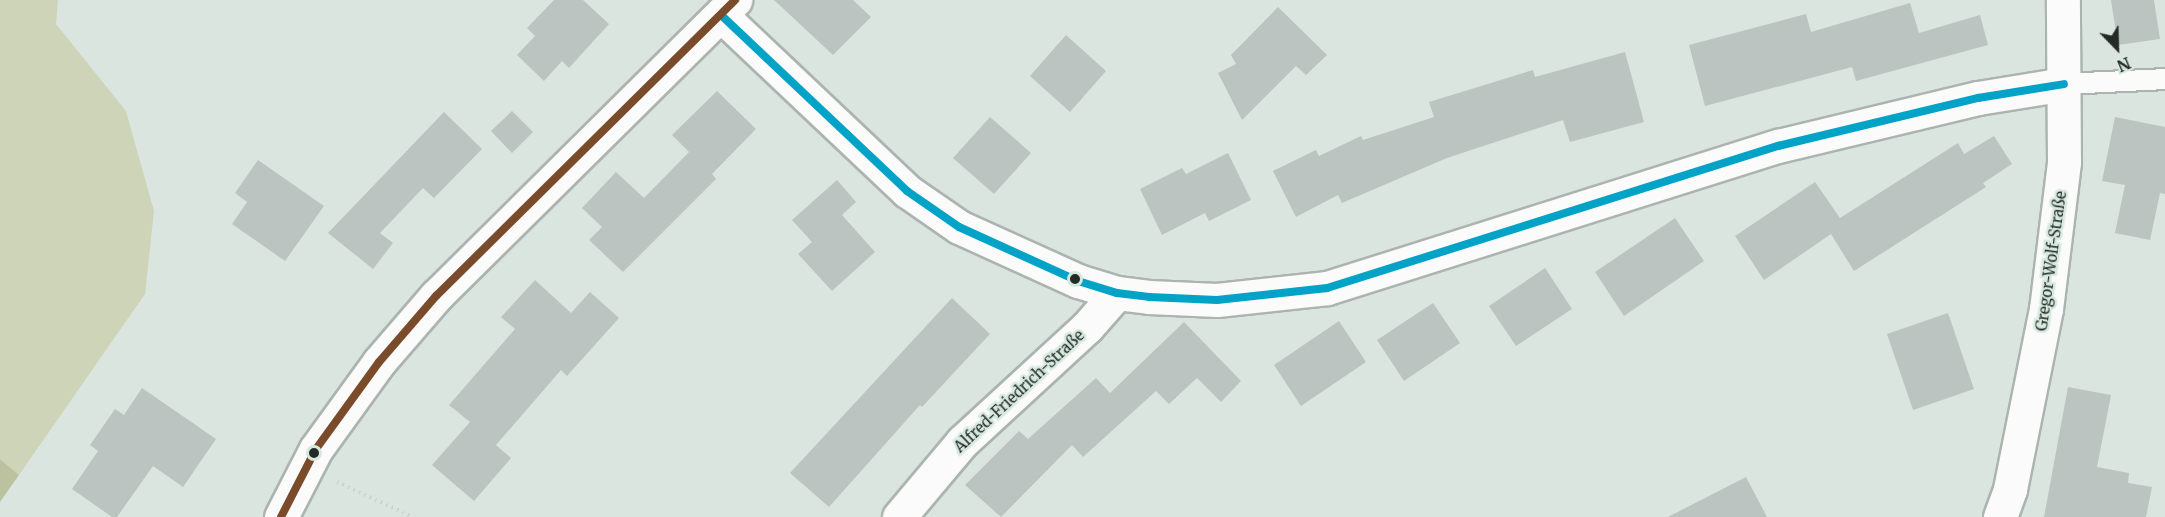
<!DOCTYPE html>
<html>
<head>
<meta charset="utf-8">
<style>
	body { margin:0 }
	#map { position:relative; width:2165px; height:517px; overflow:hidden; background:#dbe5df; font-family:Merriweather,serif }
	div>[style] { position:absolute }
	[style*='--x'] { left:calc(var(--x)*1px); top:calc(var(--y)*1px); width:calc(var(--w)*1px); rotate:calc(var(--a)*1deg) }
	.green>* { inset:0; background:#ced4b8 }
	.forest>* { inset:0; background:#bcc29f }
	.building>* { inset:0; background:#bbc4c0 }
	.path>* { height:4px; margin-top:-2px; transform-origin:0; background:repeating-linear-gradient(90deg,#ced1cf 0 1.5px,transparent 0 6px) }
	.roads { filter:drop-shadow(2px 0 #acb4af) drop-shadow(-2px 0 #acb4af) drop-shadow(0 2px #acb4af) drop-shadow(0 -2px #acb4af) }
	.lane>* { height:20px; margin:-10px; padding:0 10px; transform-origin:10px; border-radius:10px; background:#fafbfa }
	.street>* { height:33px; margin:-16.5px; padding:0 16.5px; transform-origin:16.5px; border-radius:16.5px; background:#fafbfa }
	.bus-1>* { height:8px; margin:-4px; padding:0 4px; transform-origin:4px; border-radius:4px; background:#02a3c6 }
	.bus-2>* { height:8px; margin:-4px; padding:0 4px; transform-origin:4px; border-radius:4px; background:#7a4b2a }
	.dots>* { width:16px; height:16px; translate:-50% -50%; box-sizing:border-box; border:3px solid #d7e9de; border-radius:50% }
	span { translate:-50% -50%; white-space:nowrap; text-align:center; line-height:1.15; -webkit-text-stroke:5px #d7e9de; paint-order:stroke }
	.street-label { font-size:15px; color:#242b27 }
	.north { position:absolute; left:2087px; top:18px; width:60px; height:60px; -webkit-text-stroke:4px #d7e9de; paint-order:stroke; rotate:157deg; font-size:16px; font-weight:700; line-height:24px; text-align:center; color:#242b27 }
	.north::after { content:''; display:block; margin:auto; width:21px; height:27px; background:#242b27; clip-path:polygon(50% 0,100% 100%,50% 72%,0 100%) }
</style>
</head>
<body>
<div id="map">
	<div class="green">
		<i style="clip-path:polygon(0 0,58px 0,56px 24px,126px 111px,154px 211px,145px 294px,19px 475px,0 459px)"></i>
	</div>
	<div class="forest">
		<i style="clip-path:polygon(0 459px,19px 475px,0 502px)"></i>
	</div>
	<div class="building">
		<i style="clip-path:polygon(554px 0,583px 0,609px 24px,569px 68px,562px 61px,544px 81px,517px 55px,535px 36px,527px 28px)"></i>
		<i style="clip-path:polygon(774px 0,853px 0,871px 17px,833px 55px)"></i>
		<i style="clip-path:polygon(2111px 0,2154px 0,2160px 39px,2118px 45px)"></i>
		<i style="clip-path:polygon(1910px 3px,1919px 33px,1980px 15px,1988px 45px,1856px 81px,1852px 67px,1705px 106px,1689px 45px,1806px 14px,1811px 32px)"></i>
		<i style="clip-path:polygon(1278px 7px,1327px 55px,1306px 75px,1296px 66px,1242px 120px,1218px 73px,1236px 64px,1231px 55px)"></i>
		<i style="clip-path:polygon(1066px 35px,1106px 71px,1070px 112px,1030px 76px)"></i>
		<i style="clip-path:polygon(1625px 52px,1644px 122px,1570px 142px,1563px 120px,1447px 158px,1342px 203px,1338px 195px,1296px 217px,1273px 171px,1316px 150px,1319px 156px,1361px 136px,1363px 140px,1434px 117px,1429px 102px,1533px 70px,1535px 77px)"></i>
		<i style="clip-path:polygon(717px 91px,756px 129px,712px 174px,716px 179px,623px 272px,589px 240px,602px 227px,582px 208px,616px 172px,644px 198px,689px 152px,672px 135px)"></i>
		<i style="clip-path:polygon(512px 111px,533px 132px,512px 153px,491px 131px)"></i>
		<i style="clip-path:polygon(444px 112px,482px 149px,434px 198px,423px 188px,380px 233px,393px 243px,373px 269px,328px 233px)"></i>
		<i style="clip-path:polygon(990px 117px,1031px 153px,994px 194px,953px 158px)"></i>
		<i style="clip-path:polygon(2115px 117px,2165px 127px,2165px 194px,2160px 193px,2150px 240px,2115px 233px,2125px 185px,2102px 181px)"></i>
		<i style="clip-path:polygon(1994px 136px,2012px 164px,1983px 183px,1986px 187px,1854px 271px,1831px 234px,1764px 280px,1735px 236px,1815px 182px,1840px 218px,1958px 143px,1964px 154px)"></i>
		<i style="clip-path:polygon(1228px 153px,1251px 200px,1209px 221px,1205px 213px,1162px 235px,1140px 189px,1182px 168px,1186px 174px)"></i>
		<i style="clip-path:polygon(258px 160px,324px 206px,285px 261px,232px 224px,247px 202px,235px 193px)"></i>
		<i style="clip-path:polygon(837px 180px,856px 202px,842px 215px,875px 252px,832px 291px,798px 254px,812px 242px,792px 220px)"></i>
		<i style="clip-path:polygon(1675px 218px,1704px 261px,1624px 316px,1595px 272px)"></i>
		<i style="clip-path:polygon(1545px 268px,1572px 309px,1516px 346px,1489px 306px)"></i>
		<i style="clip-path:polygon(535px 280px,571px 313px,590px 292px,619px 318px,567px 376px,561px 370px,496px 445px,511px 458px,474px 501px,432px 465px,470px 422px,449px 405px,515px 329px,501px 317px)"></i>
		<i style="clip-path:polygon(952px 298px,990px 334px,922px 407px,920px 405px,829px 507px,790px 473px)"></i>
		<i style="clip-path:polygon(1433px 303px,1460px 343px,1404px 381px,1377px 340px)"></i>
		<i style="clip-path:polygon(1948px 313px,1974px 389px,1913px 410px,1887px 334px)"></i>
		<i style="clip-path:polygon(1339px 321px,1366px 362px,1301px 406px,1274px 365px)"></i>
		<i style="clip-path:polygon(1184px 322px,1241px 381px,1221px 402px,1197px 378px,1169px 404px,1156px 391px,1083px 457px,1072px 445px,1001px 517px,965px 485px,1019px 431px,1028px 439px,1096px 378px,1110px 393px)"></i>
		<i style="clip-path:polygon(2068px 387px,2111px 395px,2097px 467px,2129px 473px,2128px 483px,2152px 487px,2146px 517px,2044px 517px)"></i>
		<i style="clip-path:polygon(142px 388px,216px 439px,183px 487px,153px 466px,117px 517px,112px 517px,72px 489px,98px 451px,90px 445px,115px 409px,124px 415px)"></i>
		<i style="clip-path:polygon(1746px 477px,1767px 517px,1668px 517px)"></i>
	</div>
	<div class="path">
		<i style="--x:337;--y:482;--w:84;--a:24.7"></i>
	</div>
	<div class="roads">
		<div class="lane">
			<i style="--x:2064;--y:84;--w:101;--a:-2.8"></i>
		</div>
		<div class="street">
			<i style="--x:721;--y:15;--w:256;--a:43.4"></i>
			<i style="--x:907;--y:191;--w:63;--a:34.7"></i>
			<i style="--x:959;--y:227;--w:131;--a:24.4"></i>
			<i style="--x:1078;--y:281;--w:41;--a:17.1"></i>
			<i style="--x:1117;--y:293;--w:32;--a:7"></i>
			<i style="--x:1149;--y:297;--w:68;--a:2.5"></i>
			<i style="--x:1217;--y:300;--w:111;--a:-6.2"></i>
			<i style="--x:1327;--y:288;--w:473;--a:-17.5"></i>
			<i style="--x:1778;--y:146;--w:206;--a:-13.5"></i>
			<i style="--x:1978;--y:98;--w:87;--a:-9.2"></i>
			<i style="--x:281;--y:517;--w:76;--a:-62.8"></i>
			<i style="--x:316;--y:449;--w:107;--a:-54.1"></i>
			<i style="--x:379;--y:362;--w:87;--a:-49.2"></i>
			<i style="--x:436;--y:296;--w:421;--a:-44.7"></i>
			<i style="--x:899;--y:517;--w:98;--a:-50"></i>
			<i style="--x:962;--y:442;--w:170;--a:-42.6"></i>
			<i style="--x:1087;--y:327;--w:45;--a:-48.6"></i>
			<i style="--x:2000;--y:517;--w:30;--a:-70"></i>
			<i style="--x:2010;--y:489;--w:184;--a:-78.7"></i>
			<i style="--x:2046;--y:309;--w:148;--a:-83"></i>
			<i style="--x:2064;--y:162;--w:162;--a:-90.4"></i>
		</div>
	</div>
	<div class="bus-1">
		<i style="--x:721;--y:15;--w:256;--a:43.4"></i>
		<i style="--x:907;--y:191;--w:63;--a:34.7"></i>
		<i style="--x:959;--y:227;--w:131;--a:24.4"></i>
		<i style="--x:1078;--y:281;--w:41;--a:17.1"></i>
		<i style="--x:1117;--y:293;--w:32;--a:7"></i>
		<i style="--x:1149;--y:297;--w:68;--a:2.5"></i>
		<i style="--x:1217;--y:300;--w:111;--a:-6.2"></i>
		<i style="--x:1327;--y:288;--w:473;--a:-17.5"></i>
		<i style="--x:1778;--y:146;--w:206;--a:-13.5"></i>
		<i style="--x:1978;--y:98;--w:87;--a:-9.2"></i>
	</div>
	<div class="bus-2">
		<i style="--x:281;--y:517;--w:76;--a:-62.8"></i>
		<i style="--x:316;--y:449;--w:107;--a:-54.1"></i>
		<i style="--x:379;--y:362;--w:87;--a:-49.2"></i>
		<i style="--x:436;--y:296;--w:421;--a:-44.7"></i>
	</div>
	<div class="dots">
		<i style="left:1075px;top:279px;background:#242b27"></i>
		<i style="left:314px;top:453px;background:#242b27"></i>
	</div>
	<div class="street-label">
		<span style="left:2051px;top:261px;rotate:-82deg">Gregor-Wolf-Straße</span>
		<span style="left:1019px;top:391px;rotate:-43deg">Alfred-Friedrich-Straße</span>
	</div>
	<div class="north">N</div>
</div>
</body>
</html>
